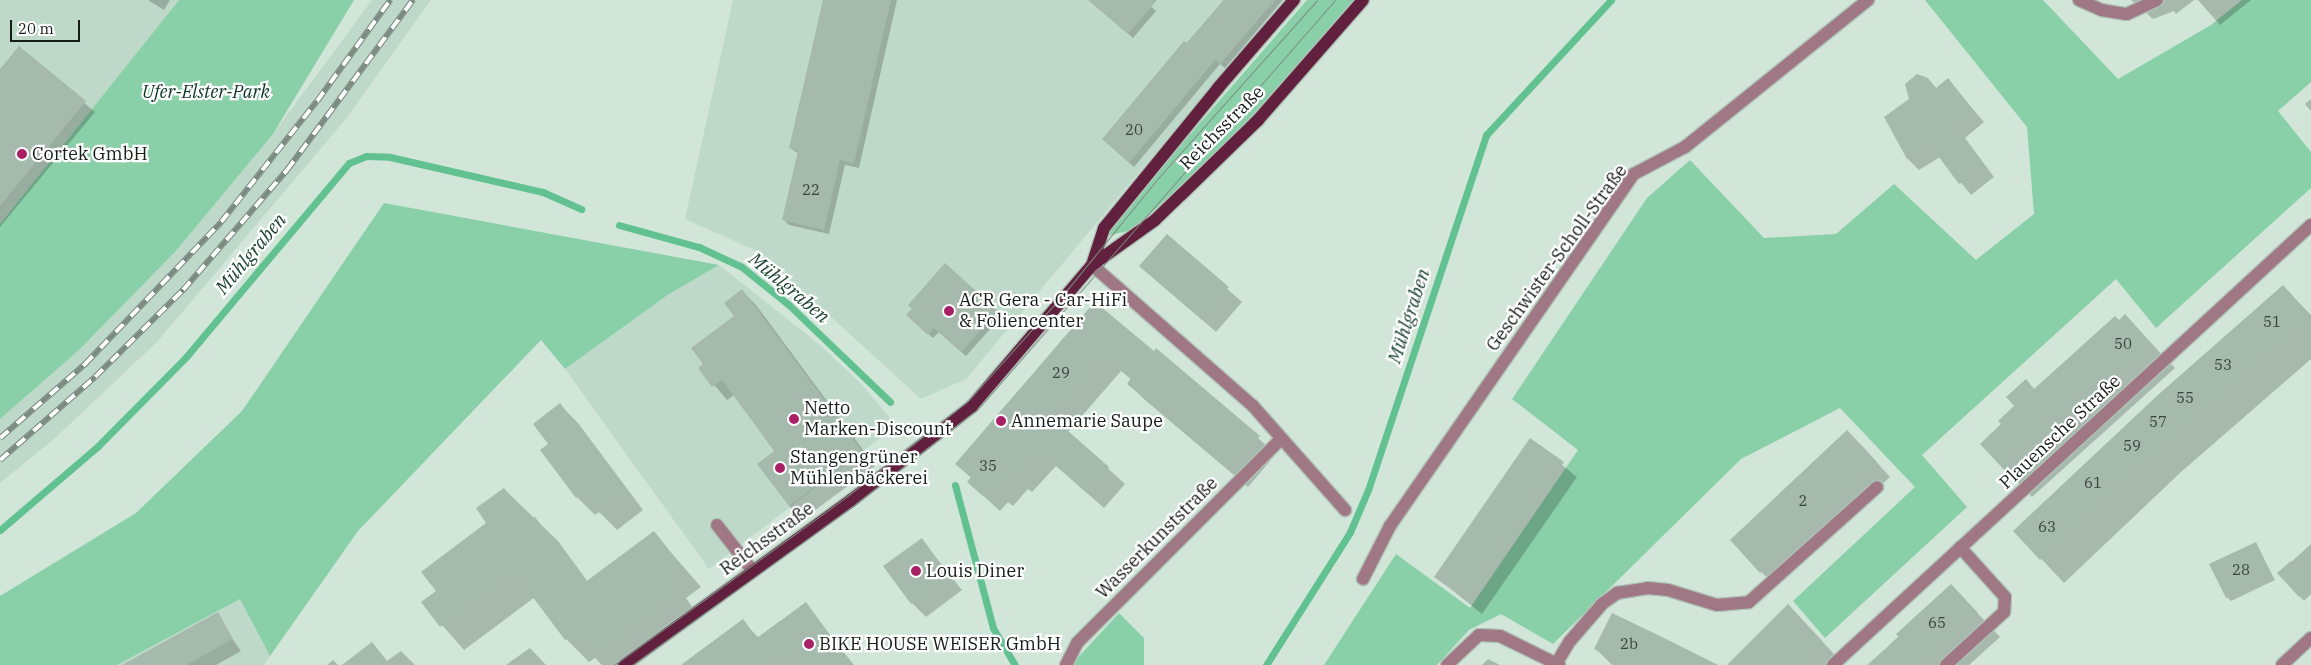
<!DOCTYPE html>
<html>
<head>
<meta charset="utf-8">
<style>
	body { margin:0 }
	#map { position:relative; width:2311px; height:665px; overflow:hidden; background:#d1e6d9; font-family:"IBM Plex Serif",serif }
	div>[style] { position:absolute }
	[style*='--x'] { left:calc(var(--x)*1px); top:calc(var(--y)*1px); width:calc(var(--w)*1px); rotate:calc(var(--a)*1deg) }
	.built>* { inset:0; background:#bed9c9 }
	.green>* { inset:0; background:#89d0a8 }
	.shadow>* { inset:0; background:#0003 }
	.stream>* { height:7px; margin:-3.5px; padding:0 3.5px; transform-origin:3.5px; border-radius:3.5px; background:#62c190 }
	.building>* { inset:0; background:#a5b9ad }
	.roads { filter:drop-shadow(1px 0 #afc2b6) drop-shadow(-1px 0 #afc2b6) drop-shadow(0 1px #afc2b6) drop-shadow(0 -1px #afc2b6) }
	.minor>* { height:12px; margin:-6px; padding:0 6px; transform-origin:6px; border-radius:6px; background:#9f7785 }
	.major>* { height:12px; margin:-6px; padding:0 6px; transform-origin:6px; border-radius:6px; background:#61203d }
	.tram>* { height:1px; margin:-0.5px; padding:0 0.5px; transform-origin:0.5px; border-radius:0.5px; background:#7c8b82 }
	.rail>* { height:5.5px; margin-top:-2.75px; transform-origin:0; background:repeating-linear-gradient(90deg,#fff 0 11px,#7c8b82 0 22px); box-sizing:border-box; border-block:1px solid #7c8b82 }
	.dots>* { width:14px; height:14px; translate:-50% -50%; box-sizing:border-box; border:2px solid #fff; border-radius:50% }
	span { translate:-50% -50%; white-space:nowrap; text-align:center; line-height:1.15; -webkit-text-stroke:4.5px #fff; paint-order:stroke }
	.number-label { font-size:15px; color:#3a443e }
	.number-label span { -webkit-text-stroke-width:0 }
	.park-label { font-size:18px; color:#0b3622; font-style:italic }
	.street-label { font-size:18px; color:#161d19 }
	.poi-label { font-size:18px; color:#161d19 }
	.left { translate:0 -50%; text-align:left }
	.water-label { font-size:19px; color:#1c4530; font-style:italic }
	.scale { position:absolute; left:10px; top:20px; width:70px; height:22px; box-sizing:border-box; border:2px solid #161d19; border-top:0; padding-left:6px; font-size:15px; line-height:18px; white-space:nowrap; color:#161d19; -webkit-text-stroke:4px #fff; paint-order:stroke }
</style>
</head>
<body>
<div id="map">
	<div class="built">
		<i style="clip-path:polygon(0 0,179px 0,0 224px)"></i>
		<i style="clip-path:polygon(372px 0,431px 0,345px 120px,157px 342px,54px 439px,0 483px,0 419px,79px 350px,175px 252px,273px 134px)"></i>
		<i style="clip-path:polygon(733px 0,1283px 0,966px 379px,921px 399px,761px 253px,685px 219px)"></i>
		<i style="clip-path:polygon(719px 265px,819px 344px,863px 386px,890px 418px,886px 421px,892px 429px,709px 569px,565px 369px,669px 294px)"></i>
		<i style="clip-path:polygon(240px 599px,270px 656px,264px 665px,117px 665px)"></i>
	</div>
	<div class="green">
		<i style="clip-path:polygon(179px 0,354px 0,273px 134px,175px 252px,79px 350px,0 419px,0 224px)"></i>
		<i style="clip-path:polygon(1307px 0,1356px 0,1221px 150px,1132px 230px,1107px 236px,1105px 232px)"></i>
		<i style="clip-path:polygon(1925px 0,2043px 0,2118px 79px,2211px 25px,2242px 0,2311px 0,2311px 82px,2278px 111px,2311px 152px,2311px 188px,2156px 328px,2116px 279px,1922px 455px,1967px 507px,1825px 638px,1793px 601px,1915px 487px,1840px 408px,1741px 459px,1553px 644px,1501px 614px,1469px 630px,1437px 665px,1324px 665px,1396px 554px,1470px 608px,1578px 450px,1512px 399px,1647px 198px,1690px 160px,1764px 238px,1836px 234px,1894px 184px,1976px 260px,2034px 214px,2027px 127px)"></i>
		<i style="clip-path:polygon(384px 203px,719px 265px,669px 294px,565px 369px,541px 340px,358px 531px,270px 656px,240px 599px,117px 665px,0 665px,0 596px,136px 513px,242px 411px)"></i>
		<i style="clip-path:polygon(1119px 613px,1144px 638px,1144px 665px,1071px 665px)"></i>
	</div>
	<div class="shadow">
		<i style="clip-path:polygon(148px 0,170px 0,164px 10px)"></i>
		<i style="clip-path:polygon(824px 0,897px 0,859px 168px,845px 165px,829px 234px,789px 225px,784px 220px,799px 154px,790px 148px)"></i>
		<i style="clip-path:polygon(1089px 0,1144px 0,1156px 11px,1133px 38px)"></i>
		<i style="clip-path:polygon(1224px 0,1283px 0,1225px 68px,1220px 64px,1134px 167px,1103px 139px)"></i>
		<i style="clip-path:polygon(2131px 0,2194px 0,2176px 14px,2174px 11px,2153px 19px)"></i>
		<i style="clip-path:polygon(2198px 0,2251px 0,2220px 25px)"></i>
		<i style="clip-path:polygon(19px 48px,95px 112px,0 227px,0 71px)"></i>
		<i style="clip-path:polygon(1927px 79px,1937px 89px,1948px 80px,1984px 122px,1965px 138px,1994px 177px,1971px 195px,1940px 157px,1919px 170px,1908px 159px,1885px 117px,1910px 100px)"></i>
		<i style="clip-path:polygon(2311px 99px,2311px 111px,2305px 104px)"></i>
		<i style="clip-path:polygon(1167px 236px,1242px 302px,1216px 332px,1141px 266px)"></i>
		<i style="clip-path:polygon(945px 265px,1002px 316px,966px 356px,939px 332px,933px 338px,913px 320px)"></i>
		<i style="clip-path:polygon(2283px 287px,2311px 315px,2311px 359px,2181px 472px,2064px 583px,2015px 531px)"></i>
		<i style="clip-path:polygon(742px 291px,756px 305px,875px 466px,803px 519px,789px 506px,776px 451px,734px 395px,727px 400px,700px 368px,736px 317px)"></i>
		<i style="clip-path:polygon(1091px 308px,1155px 353px,1157px 350px,1276px 454px,1248px 487px,1145px 400px,1129px 384px,1132px 380px,1121px 371px,1068px 432px,1125px 484px,1104px 508px,1056px 466px,1032px 492px,1028px 489px,1013px 506px,1008px 502px,1000px 511px,968px 482px,971px 478px,957px 464px)"></i>
		<i style="clip-path:polygon(2125px 316px,2175px 368px,2032px 497px,2010px 474px,2003px 424px,2034px 390px)"></i>
		<i style="clip-path:polygon(560px 405px,578px 423px,643px 510px,617px 530px,599px 512px,595px 515px,577px 497px,542px 450px,549px 445px)"></i>
		<i style="clip-path:polygon(1531px 440px,1577px 477px,1482px 614px,1436px 577px)"></i>
		<i style="clip-path:polygon(1861px 445px,1890px 477px,1775px 585px,1761px 572px)"></i>
		<i style="clip-path:polygon(504px 489px,558px 541px,588px 582px,654px 533px,701px 587px,686px 598px,699px 617px,634px 665px,602px 665px,595px 658px,589px 662px,566px 639px,535px 597px,464px 650px,422px 602px,437px 591px,488px 523px)"></i>
		<i style="clip-path:polygon(922px 540px,962px 590px,926px 617px,912px 603px)"></i>
		<i style="clip-path:polygon(2255px 543px,2275px 580px,2231px 601px,2227px 597px)"></i>
		<i style="clip-path:polygon(2311px 544px,2311px 594px,2304px 601px,2279px 573px)"></i>
		<i style="clip-path:polygon(1951px 585px,2000px 637px,1969px 665px,1869px 665px)"></i>
		<i style="clip-path:polygon(805px 604px,854px 665px,683px 665px,742px 621px,759px 638px)"></i>
		<i style="clip-path:polygon(224px 627px,241px 651px,216px 665px,133px 665px)"></i>
		<i style="clip-path:polygon(1811px 629px,1844px 665px,1729px 665px)"></i>
		<i style="clip-path:polygon(372px 644px,387px 661px,401px 651px,415px 665px,344px 665px)"></i>
		<i style="clip-path:polygon(530px 648px,546px 665px,506px 665px)"></i>
		<i style="clip-path:polygon(1596px 649px,1715px 665px,1612px 665px)"></i>
		<i style="clip-path:polygon(1488px 659px,1500px 665px,1482px 665px)"></i>
		<i style="clip-path:polygon(333px 660px,338px 665px,327px 665px)"></i>
	</div>
	<div class="stream">
		<i style="--x:619;--y:225;--w:83;--a:15.4"></i>
		<i style="--x:699;--y:247;--w:47;--a:24.9"></i>
		<i style="--x:742;--y:267;--w:60;--a:39"></i>
		<i style="--x:789;--y:305;--w:140;--a:43.8"></i>
		<i style="--x:955;--y:485;--w:148;--a:75.1"></i>
		<i style="--x:993;--y:628;--w:43;--a:59.3"></i>
		<i style="--x:0;--y:530;--w:129;--a:-40.6"></i>
		<i style="--x:98;--y:446;--w:125;--a:-45.3"></i>
		<i style="--x:186;--y:357;--w:253;--a:-50"></i>
		<i style="--x:349;--y:163;--w:18;--a:-22"></i>
		<i style="--x:366;--y:156;--w:24;--a:2"></i>
		<i style="--x:390;--y:157;--w:157;--a:12.9"></i>
		<i style="--x:543;--y:192;--w:42;--a:24.1"></i>
		<i style="--x:1266;--y:665;--w:157;--a:-57.7"></i>
		<i style="--x:1350;--y:532;--w:46;--a:-66.8"></i>
		<i style="--x:1368;--y:490;--w:374;--a:-71.6"></i>
		<i style="--x:1486;--y:135;--w:184;--a:-47.2"></i>
	</div>
	<div class="building">
		<i style="clip-path:polygon(823px 0,891px 0,854px 163px,840px 160px,824px 230px,782px 220px,798px 151px,789px 148px)"></i>
		<i style="clip-path:polygon(1088px 0,1157px 0,1128px 34px)"></i>
		<i style="clip-path:polygon(1224px 0,1275px 0,1220px 64px,1215px 60px,1129px 163px,1102px 139px,1184px 41px,1187px 43px)"></i>
		<i style="clip-path:polygon(19px 46px,86px 101px,0 206px,0 69px)"></i>
		<i style="clip-path:polygon(1917px 74px,1928px 78px,1936px 88px,1948px 78px,1974px 111px,1955px 126px,1984px 166px,1959px 184px,1930px 145px,1907px 159px,1884px 117px,1909px 99px,1905px 84px)"></i>
		<i style="clip-path:polygon(1167px 234px,1229px 287px,1202px 320px,1139px 266px)"></i>
		<i style="clip-path:polygon(945px 263px,998px 311px,961px 352px,934px 328px,928px 335px,906px 315px,912px 309px,908px 305px)"></i>
		<i style="clip-path:polygon(2283px 285px,2311px 316px,2158px 449px,2040px 560px,2013px 531px,2159px 394px)"></i>
		<i style="clip-path:polygon(742px 289px,862px 451px,789px 506px,757px 464px,774px 451px,722px 380px,712px 387px,698px 368px,703px 364px,691px 348px,734px 316px,724px 303px)"></i>
		<i style="clip-path:polygon(1091px 306px,1100px 306px,1154px 351px,1156px 348px,1260px 436px,1231px 471px,1127px 384px,1131px 378px,1104px 355px,1051px 416px,1109px 467px,1087px 493px,1039px 450px,1015px 476px,1011px 473px,996px 491px,991px 486px,983px 496px,967px 482px,971px 477px,955px 464px)"></i>
		<i style="clip-path:polygon(2125px 314px,2153px 345px,2009px 475px,1980px 444px,2001px 424px,1998px 421px,2014px 406px,2006px 397px,2026px 379px,2034px 389px,2115px 316px,2119px 320px)"></i>
		<i style="clip-path:polygon(560px 403px,626px 492px,599px 513px,584px 492px,576px 498px,540px 450px,548px 444px,533px 424px)"></i>
		<i style="clip-path:polygon(1847px 430px,1877px 462px,1760px 573px,1730px 540px)"></i>
		<i style="clip-path:polygon(1530px 438px,1564px 462px,1468px 601px,1434px 577px)"></i>
		<i style="clip-path:polygon(504px 488px,528px 521px,535px 517px,584px 583px,654px 531px,679px 563px,663px 574px,677px 593px,592px 656px,574px 633px,565px 640px,514px 572px,440px 627px,421px 602px,436px 591px,421px 572px,486px 523px,476px 508px)"></i>
		<i style="clip-path:polygon(922px 538px,949px 576px,911px 604px,883px 566px)"></i>
		<i style="clip-path:polygon(2256px 542px,2272px 575px,2226px 598px,2209px 564px)"></i>
		<i style="clip-path:polygon(2291px 561px,2311px 584px,2299px 597px,2277px 573px)"></i>
		<i style="clip-path:polygon(1951px 584px,1978px 613px,1920px 665px,1867px 665px,1899px 637px,1896px 634px)"></i>
		<i style="clip-path:polygon(806px 602px,852px 665px,796px 665px,786px 651px,768px 665px,681px 665px,743px 619px,757px 638px)"></i>
		<i style="clip-path:polygon(1788px 604px,1822px 641px,1797px 665px,1727px 665px)"></i>
		<i style="clip-path:polygon(218px 612px,233px 639px,186px 665px,122px 665px)"></i>
		<i style="clip-path:polygon(1612px 613px,1664px 638px,1718px 665px,1626px 665px,1594px 649px)"></i>
		<i style="clip-path:polygon(372px 642px,390px 665px,342px 665px)"></i>
	</div>
	<div class="roads">
		<div class="minor">
			<i style="--x:2079;--y:0;--w:24;--a:24"></i>
			<i style="--x:2101;--y:10;--w:26;--a:9"></i>
			<i style="--x:2127;--y:14;--w:33;--a:-25"></i>
			<i style="--x:1092;--y:265;--w:214;--a:41.2"></i>
			<i style="--x:1253;--y:406;--w:139;--a:48.5"></i>
			<i style="--x:717;--y:525;--w:58;--a:52"></i>
			<i style="--x:1363;--y:579;--w:59;--a:-63"></i>
			<i style="--x:1390;--y:526;--w:428;--a:-55.3"></i>
			<i style="--x:1634;--y:174;--w:58;--a:-27.9"></i>
			<i style="--x:1685;--y:147;--w:235;--a:-38.8"></i>
			<i style="--x:1556;--y:664;--w:27;--a:-59"></i>
			<i style="--x:1570;--y:641;--w:49;--a:-49.1"></i>
			<i style="--x:1602;--y:604;--w:19;--a:-36"></i>
			<i style="--x:1617;--y:593;--w:31;--a:-9"></i>
			<i style="--x:1648;--y:588;--w:20;--a:6"></i>
			<i style="--x:1668;--y:590;--w:51;--a:17"></i>
			<i style="--x:1717;--y:605;--w:32;--a:-5"></i>
			<i style="--x:1749;--y:602;--w:172;--a:-41.9"></i>
			<i style="--x:1066;--y:665;--w:25;--a:-63"></i>
			<i style="--x:1077;--y:643;--w:287;--a:-45"></i>
			<i style="--x:1447;--y:665;--w:44;--a:-43.2"></i>
			<i style="--x:1479;--y:635;--w:21;--a:3"></i>
			<i style="--x:1500;--y:636;--w:66;--a:26.2"></i>
			<i style="--x:1833;--y:665;--w:650;--a:-42.63"></i>
			<i style="--x:1946;--y:665;--w:79;--a:-42.4"></i>
			<i style="--x:2004;--y:612;--w:15;--a:-86"></i>
			<i style="--x:2005;--y:597;--w:67;--a:-132"></i>
			<i style="--x:2282;--y:665;--w:40;--a:-43"></i>
		</div>
		<div class="major">
			<i style="--x:1092;--y:265;--w:39;--a:-72"></i>
			<i style="--x:1104;--y:228;--w:181;--a:-50.8"></i>
			<i style="--x:1218;--y:88;--w:116;--a:-49.2"></i>
			<i style="--x:624;--y:665;--w:281;--a:-36"></i>
			<i style="--x:851;--y:500;--w:153;--a:-37.8"></i>
			<i style="--x:972;--y:406;--w:185;--a:-49.6"></i>
			<i style="--x:1092;--y:265;--w:77;--a:-35.5"></i>
			<i style="--x:1155;--y:220;--w:37;--a:-44"></i>
			<i style="--x:1182;--y:194;--w:106;--a:-44.2"></i>
			<i style="--x:1258;--y:120;--w:159;--a:-48.8"></i>
		</div>
	</div>
	<div class="tram">
		<i style="--x:614;--y:665;--w:286;--a:-35.9"></i>
		<i style="--x:846;--y:497;--w:155;--a:-38.2"></i>
		<i style="--x:968;--y:401;--w:141;--a:-48.2"></i>
		<i style="--x:1062;--y:296;--w:154;--a:-50.8"></i>
		<i style="--x:1159;--y:177;--w:237;--a:-48.2"></i>
		<i style="--x:632;--y:665;--w:271;--a:-35.7"></i>
		<i style="--x:852;--y:507;--w:158;--a:-37.8"></i>
		<i style="--x:977;--y:410;--w:544;--a:-48.87"></i>
	</div>
	<div class="rail">
		<i style="--x:0;--y:438;--w:113;--a:-41"></i>
		<i style="--x:85;--y:364;--w:197;--a:-46.2"></i>
		<i style="--x:221;--y:222;--w:154;--a:-51.6"></i>
		<i style="--x:317;--y:101;--w:125;--a:-54.1"></i>
		<i style="--x:0;--y:460;--w:126;--a:-41.1"></i>
		<i style="--x:95;--y:377;--w:124;--a:-44.7"></i>
		<i style="--x:183;--y:290;--w:159;--a:-49.1"></i>
		<i style="--x:287;--y:170;--w:212;--a:-53.5"></i>
	</div>
	<div class="dots">
		<i style="left:22px;top:154px;background:#a92065"></i>
		<i style="left:949px;top:311px;background:#a92065"></i>
		<i style="left:794px;top:419px;background:#a92065"></i>
		<i style="left:1001px;top:421px;background:#a92065"></i>
		<i style="left:780px;top:468px;background:#a92065"></i>
		<i style="left:916px;top:571px;background:#a92065"></i>
		<i style="left:809px;top:644px;background:#a92065"></i>
	</div>
	<div class="number-label">
		<span style="left:1134px;top:130px">20</span>
		<span style="left:811px;top:190px">22</span>
		<span style="left:2272px;top:322px">51</span>
		<span style="left:2123px;top:344px">50</span>
		<span style="left:2223px;top:365px">53</span>
		<span style="left:1061px;top:373px">29</span>
		<span style="left:2185px;top:398px">55</span>
		<span style="left:2158px;top:422px">57</span>
		<span style="left:2132px;top:446px">59</span>
		<span style="left:988px;top:466px">35</span>
		<span style="left:2093px;top:483px">61</span>
		<span style="left:1803px;top:501px">2</span>
		<span style="left:2047px;top:527px">63</span>
		<span style="left:2241px;top:570px">28</span>
		<span style="left:1937px;top:623px">65</span>
		<span style="left:1629px;top:644px">2b</span>
	</div>
	<div class="park-label">
		<span style="left:206px;top:92px">Ufer-Elster-Park</span>
	</div>
	<div class="street-label">
		<span style="left:1222px;top:128px;rotate:-45deg">Reichsstraße</span>
		<span style="left:1557px;top:258px;rotate:-54deg">Geschwister-Scholl-Straße</span>
		<span style="left:2060px;top:432px;rotate:-43deg">Plauensche Straße</span>
		<span style="left:1157px;top:538px;rotate:-45deg">Wasserkunststraße</span>
		<span style="left:767px;top:539px;rotate:-36deg">Reichsstraße</span>
	</div>
	<div class="poi-label">
		<span class="left" style="left:32px;top:154px">Cortek GmbH</span>
		<span class="left" style="left:959px;top:311px">ACR Gera - Car-HiFi<br>&amp; Foliencenter</span>
		<span class="left" style="left:804px;top:419px">Netto<br>Marken-Discount</span>
		<span class="left" style="left:1011px;top:421px">Annemarie Saupe</span>
		<span class="left" style="left:790px;top:468px">Stangengrüner<br>Mühlenbäckerei</span>
		<span class="left" style="left:926px;top:571px">Louis Diner</span>
		<span class="left" style="left:819px;top:644px">BIKE HOUSE WEISER GmbH</span>
	</div>
	<div class="water-label">
		<span style="left:251px;top:254px;rotate:-50deg">Mühlgraben</span>
		<span style="left:789px;top:288px;rotate:40deg">Mühlgraben</span>
		<span style="left:1409px;top:316px;rotate:-72deg">Mühlgraben</span>
	</div>
	<div class="scale">20 m</div>
</div>
</body>
</html>
